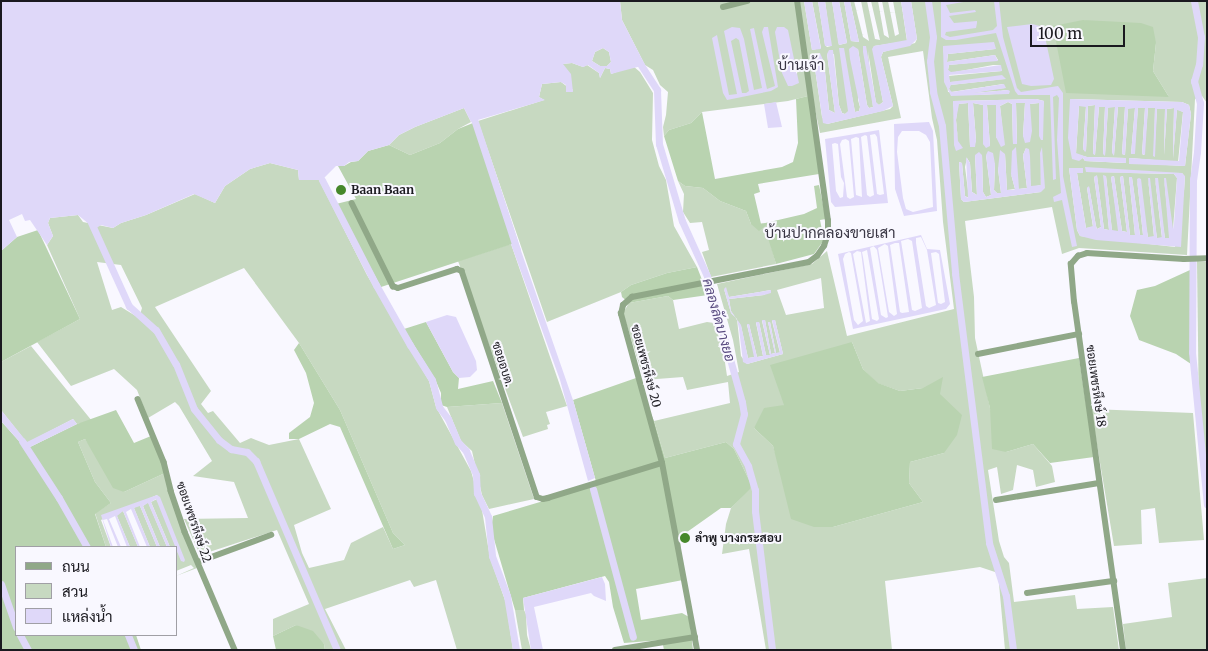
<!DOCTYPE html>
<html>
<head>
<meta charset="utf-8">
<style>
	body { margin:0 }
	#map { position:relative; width:1208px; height:651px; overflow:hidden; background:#f9f8ff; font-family:Merriweather,Sarabun,serif }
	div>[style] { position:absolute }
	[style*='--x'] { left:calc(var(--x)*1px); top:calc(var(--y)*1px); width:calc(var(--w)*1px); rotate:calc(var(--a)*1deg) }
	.green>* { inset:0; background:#c7d9c1 }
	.forest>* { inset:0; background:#b9d3b0 }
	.water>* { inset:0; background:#dfd8f9 }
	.canal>* { height:7px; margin:-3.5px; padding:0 3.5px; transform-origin:3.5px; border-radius:3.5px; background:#dfd8f9 }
	.street>* { height:5.5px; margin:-2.75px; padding:0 2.75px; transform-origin:2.75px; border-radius:2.75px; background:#90a888 }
	.dots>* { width:14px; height:14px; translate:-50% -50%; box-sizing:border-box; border:2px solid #f9f8ff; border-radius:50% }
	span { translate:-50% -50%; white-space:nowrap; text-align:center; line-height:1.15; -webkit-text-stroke:4px #f9f8ff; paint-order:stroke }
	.poi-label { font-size:12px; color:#1a191f; font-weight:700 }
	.left { translate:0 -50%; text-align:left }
	.street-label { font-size:12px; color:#1a191f }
	.water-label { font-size:14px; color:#594b80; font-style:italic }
	.quarter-label { font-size:15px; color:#3a3745 }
	.frame { position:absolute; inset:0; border:2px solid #1a191f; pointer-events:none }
	.legend { position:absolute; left:15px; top:546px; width:162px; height:90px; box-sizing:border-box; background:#f9f8ff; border:1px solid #a09fa5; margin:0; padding:6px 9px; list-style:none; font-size:15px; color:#1a191f }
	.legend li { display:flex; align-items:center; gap:10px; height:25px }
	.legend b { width:25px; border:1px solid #a09fa5 }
	.scale { position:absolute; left:1030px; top:25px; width:95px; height:22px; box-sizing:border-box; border:2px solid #1a191f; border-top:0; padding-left:6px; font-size:15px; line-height:18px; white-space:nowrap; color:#1a191f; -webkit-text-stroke:4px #f9f8ff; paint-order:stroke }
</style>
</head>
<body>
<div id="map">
	<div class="green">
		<i style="clip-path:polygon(evenodd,620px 1px,804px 1px,812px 50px,821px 48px,812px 1px,818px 1px,825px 45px,827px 47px,831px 46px,825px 1px,832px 1px,839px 45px,847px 43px,839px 1px,844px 1px,851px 41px,859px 42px,850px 1px,854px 1px,863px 37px,869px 41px,861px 1px,867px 1px,875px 39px,880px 40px,871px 1px,878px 1px,884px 35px,889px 38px,882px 1px,888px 1px,895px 36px,899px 34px,893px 1px,901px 1px,907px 41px,874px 46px,873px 49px,883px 102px,879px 105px,876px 103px,868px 51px,873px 107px,869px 108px,867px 105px,858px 49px,858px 100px,860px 107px,859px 111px,855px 112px,848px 76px,848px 112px,845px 114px,842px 113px,839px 105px,834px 54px,827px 54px,835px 113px,829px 110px,824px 62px,813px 55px,822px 117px,827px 124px,890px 109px,893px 106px,881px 57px,883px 52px,915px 43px,917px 39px,911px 1px,1207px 1px,1207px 103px,1202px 96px,1195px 99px,1187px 255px,1079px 248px,1062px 254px,1052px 207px,965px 221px,974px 297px,975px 338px,990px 408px,1006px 452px,1033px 444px,1052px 466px,1055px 482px,1036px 487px,1033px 470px,1017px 465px,1013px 490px,1001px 494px,997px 467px,988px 470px,999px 541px,1004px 557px,1009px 563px,1014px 602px,1075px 595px,1077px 609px,1113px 607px,1119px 650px,1005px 650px,998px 573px,980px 567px,885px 581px,892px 650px,766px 650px,749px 549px,722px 554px,726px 524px,731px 508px,749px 489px,751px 484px,734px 449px,726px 442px,665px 458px,654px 421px,730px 403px,728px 382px,687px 390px,683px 377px,644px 380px,623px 313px,629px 303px,668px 296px,673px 300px,679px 329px,707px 322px,714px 323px,723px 349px,727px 376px,739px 372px,733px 340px,717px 284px,812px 264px,827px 251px,847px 336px,954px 309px,943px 222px,937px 140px,932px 118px,923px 51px,888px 57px,901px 118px,820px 133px,812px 95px,788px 101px,702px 112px,691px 123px,669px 130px,664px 136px,663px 127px,666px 115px,668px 92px,660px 85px,653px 70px,645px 65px,622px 20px,620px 1px,1083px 20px,1156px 43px,1153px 71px,1169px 97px,1083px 20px,620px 1px,943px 46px,995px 49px,948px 54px,947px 62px,995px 55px,998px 60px,949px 65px,948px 70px,950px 73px,993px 65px,1000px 65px,1002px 71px,948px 76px,950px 82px,1005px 79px,950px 85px,949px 89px,951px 92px,1003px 84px,1005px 88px,977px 91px,973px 93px,1008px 90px,1009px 93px,981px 95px,948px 92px,943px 46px,620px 1px,1036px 99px,1044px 101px,1039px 136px,1039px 103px,1030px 104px,1030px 142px,1023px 136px,1025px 103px,1016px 103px,1017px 143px,1013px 144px,1012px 104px,1008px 102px,1000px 106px,1004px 145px,996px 137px,996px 105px,987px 105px,990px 146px,983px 144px,983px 105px,973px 103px,976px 140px,974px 147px,970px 146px,968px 103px,958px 104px,956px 120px,958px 141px,953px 101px,1036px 99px,620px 1px,1071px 99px,1182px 102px,1189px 105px,1191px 114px,1185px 166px,1129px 163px,1130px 158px,1178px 162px,1183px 112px,1177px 109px,1173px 158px,1174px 108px,1167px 109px,1164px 155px,1165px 109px,1157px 109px,1154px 157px,1155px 108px,1148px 108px,1144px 155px,1142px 154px,1145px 108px,1138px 108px,1134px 154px,1131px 154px,1135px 108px,1128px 108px,1125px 155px,1122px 154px,1125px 107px,1118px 107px,1114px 155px,1112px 152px,1115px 107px,1108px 107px,1105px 155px,1103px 153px,1105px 107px,1099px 107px,1095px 155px,1093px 153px,1095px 105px,1088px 106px,1086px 151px,1083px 149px,1086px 106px,1079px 106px,1076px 154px,1087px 157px,1126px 158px,1125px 163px,1085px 161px,1083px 158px,1072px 159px,1071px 99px,620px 1px,1026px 148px,1031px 187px,1041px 185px,1040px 153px,1041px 192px,964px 202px,961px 199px,959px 162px,962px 163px,965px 196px,969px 198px,965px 167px,967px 158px,970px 163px,972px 192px,977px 195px,975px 155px,982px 155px,983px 192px,986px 197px,991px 195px,986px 155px,995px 164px,994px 190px,997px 193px,1001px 193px,998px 169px,1005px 154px,1007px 190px,1015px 189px,1011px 174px,1018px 189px,1027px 188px,1023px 155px,1026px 148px,620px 1px,1069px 168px,1083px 173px,1077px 173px,1086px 228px,1093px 227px,1087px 188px,1089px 187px,1096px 226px,1097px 229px,1101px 227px,1094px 177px,1097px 176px,1104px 229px,1109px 230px,1104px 176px,1106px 176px,1112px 231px,1119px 231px,1111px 177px,1114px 176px,1122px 231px,1127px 232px,1120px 177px,1123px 176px,1130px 235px,1135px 235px,1129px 177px,1132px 178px,1140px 235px,1143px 235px,1137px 179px,1148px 237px,1154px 237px,1148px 178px,1157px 238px,1162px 238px,1155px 178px,1165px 238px,1170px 238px,1164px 178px,1171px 228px,1173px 229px,1177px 178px,1174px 174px,1086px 172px,1182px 173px,1185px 177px,1184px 191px,1175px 247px,1080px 236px,1077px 230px,1069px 168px,620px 1px,821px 278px,824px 308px,786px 315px,777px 290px,821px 278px,620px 1px,724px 289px,729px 297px,771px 290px,764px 295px,729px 299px,731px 311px,741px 326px,748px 358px,755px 357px,747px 325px,749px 324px,757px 357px,763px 356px,756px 323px,759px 322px,766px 355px,770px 355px,762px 321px,765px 320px,771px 354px,775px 353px,768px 322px,770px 322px,776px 353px,780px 353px,772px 321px,775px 320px,783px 354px,747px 364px,741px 356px,737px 319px,731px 313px,724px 289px,620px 1px,852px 342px,863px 369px,877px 383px,900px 391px,923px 388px,944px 453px,910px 462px,909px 483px,923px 502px,833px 527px,781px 471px,773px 446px,754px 428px,784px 405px,852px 342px)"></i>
		<i style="clip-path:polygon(603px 48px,609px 52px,611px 62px,607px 66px,600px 66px,592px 61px,595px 52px)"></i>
		<i style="clip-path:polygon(572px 63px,583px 67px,587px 65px,599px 73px,600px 78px,605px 68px,610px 69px,611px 74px,633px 66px,640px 72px,653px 93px,652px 140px,659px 166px,666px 180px,674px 226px,697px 267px,667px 273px,631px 285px,621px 292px,547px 322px,478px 121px,544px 100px,539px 97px,542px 84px,561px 82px,573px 91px,562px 64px)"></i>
		<i style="clip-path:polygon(464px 108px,471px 122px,458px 129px,440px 143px,410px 155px,389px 145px,399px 135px,415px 127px)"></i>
		<i style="clip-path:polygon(evenodd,270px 163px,298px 170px,299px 180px,319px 180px,367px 275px,429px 381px,436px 407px,471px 471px,482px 510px,490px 558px,506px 603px,513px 650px,457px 650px,436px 580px,414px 587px,410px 580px,325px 609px,346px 650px,325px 650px,324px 644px,296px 625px,273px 636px,273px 619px,309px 604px,277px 530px,200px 555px,184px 519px,248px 518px,234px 482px,193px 476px,212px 461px,179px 406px,175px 402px,148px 418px,137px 390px,114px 369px,71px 386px,37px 342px,80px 319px,47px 245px,53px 236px,48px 223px,50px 218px,78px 215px,83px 222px,113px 228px,121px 223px,146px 215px,195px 194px,215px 203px,225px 186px,250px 169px,270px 163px,97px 262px,121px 265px,142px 308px,139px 318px,121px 307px,112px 310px,97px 262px,270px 163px,244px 268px,299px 343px,340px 410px,393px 533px,405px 545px,393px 549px,383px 527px,351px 543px,344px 560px,309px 568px,302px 553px,294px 525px,331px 509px,299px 439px,269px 445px,251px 438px,240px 443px,213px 411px,208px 413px,201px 404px,211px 391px,155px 307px,244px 268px)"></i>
		<i style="clip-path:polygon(678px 181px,685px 186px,703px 188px,720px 201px,746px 211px,751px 224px,769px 223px,780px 226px,769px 238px,776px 264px,711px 277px,702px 252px,709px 250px,702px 222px,690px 223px,683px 212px,684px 194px)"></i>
		<i style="clip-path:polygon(511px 244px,567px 406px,546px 412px,550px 424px,547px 425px,548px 429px,523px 437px,458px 261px)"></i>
		<i style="clip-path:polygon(1197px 261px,1207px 262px,1207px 488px,1199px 417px)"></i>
		<i style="clip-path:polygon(31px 346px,92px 421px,77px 424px,73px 419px,27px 443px,1px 410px,1px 362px)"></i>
		<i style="clip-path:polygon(502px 403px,534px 499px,489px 509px,482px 495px,472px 451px,461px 441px,447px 407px)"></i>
		<i style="clip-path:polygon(1091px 409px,1193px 413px,1204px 540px,1159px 543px,1155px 508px,1141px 510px,1142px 544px,1114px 546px)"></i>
		<i style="clip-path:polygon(85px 439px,124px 492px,165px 473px,197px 568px,176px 576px,194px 568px,191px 565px,176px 571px,176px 548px,181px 561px,157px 495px,101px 520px,111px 547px,106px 547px,95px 513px,111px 503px,95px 482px,78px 442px)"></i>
		<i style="clip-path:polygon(157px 499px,176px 547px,170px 547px,151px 502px)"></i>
		<i style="clip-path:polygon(148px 502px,167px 547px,160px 547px,143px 506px)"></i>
		<i style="clip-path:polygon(136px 506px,140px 506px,157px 547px,150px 547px,134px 508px)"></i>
		<i style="clip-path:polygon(123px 511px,138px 547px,130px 547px,117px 516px,117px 514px)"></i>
		<i style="clip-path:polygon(1207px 578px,1207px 650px,1126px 650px,1123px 624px,1172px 617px,1168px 583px)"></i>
		<i style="clip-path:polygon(515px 610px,524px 610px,526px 614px,527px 635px,531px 650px,522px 650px)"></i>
	</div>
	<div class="forest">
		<i style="clip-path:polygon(1083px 20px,1141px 23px,1153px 27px,1156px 43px,1153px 71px,1169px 97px,1066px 93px,1053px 26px)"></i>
		<i style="clip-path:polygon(812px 95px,819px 174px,758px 184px,760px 192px,754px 194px,761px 224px,804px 214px,817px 208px,814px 186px,819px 185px,826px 219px,820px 220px,824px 240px,814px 254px,776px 264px,768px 238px,776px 232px,779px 226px,769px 223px,759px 231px,751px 224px,746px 211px,720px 201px,703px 188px,685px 186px,678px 181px,664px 136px,669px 130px,691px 123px,702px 112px,715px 179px,782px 167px,793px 162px,798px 143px,796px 99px)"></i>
		<i style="clip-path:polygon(478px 121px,518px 242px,381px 287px,336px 204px,356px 199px,338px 166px,344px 166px,351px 162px,358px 161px,368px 151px,389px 145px,410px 155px,440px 143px,458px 129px)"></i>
		<i style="clip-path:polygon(38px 230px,80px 319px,1px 362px,1px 251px,17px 237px)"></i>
		<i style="clip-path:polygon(697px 267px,708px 295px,673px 300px,668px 296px,629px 303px,622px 297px,621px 292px,631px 285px,667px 273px)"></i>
		<i style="clip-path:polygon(1190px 270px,1190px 353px,1191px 364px,1176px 354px,1139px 340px,1130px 316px,1137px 290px,1155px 286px)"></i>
		<i style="clip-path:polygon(426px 322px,453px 372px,459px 378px,458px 389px,493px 381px,502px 403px,447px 407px,441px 405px,441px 393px,435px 379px,404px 329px)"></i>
		<i style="clip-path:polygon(852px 342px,863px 369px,878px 383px,900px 391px,923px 388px,943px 377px,940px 394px,962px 415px,957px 435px,944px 453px,910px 462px,909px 483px,923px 502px,833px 527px,814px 527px,791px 519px,773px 446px,754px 428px,764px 408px,784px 405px,770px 365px)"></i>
		<i style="clip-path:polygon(299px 343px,340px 410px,393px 533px,405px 545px,393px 549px,340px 427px,330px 424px,299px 439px,289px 439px,289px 433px,310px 417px,314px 403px,306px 373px,294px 350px)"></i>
		<i style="clip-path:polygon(1079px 358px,1094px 457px,1050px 463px,1033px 444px,1006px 452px,992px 449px,990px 408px,982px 377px)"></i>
		<i style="clip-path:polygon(636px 378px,654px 421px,665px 458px,726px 442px,734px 449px,751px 484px,750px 489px,731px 508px,721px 508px,680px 537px,683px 580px,636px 589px,641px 620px,682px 613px,689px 617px,693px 650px,664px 650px,662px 640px,624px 643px,613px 607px,609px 582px,605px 576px,523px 598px,524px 610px,515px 610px,491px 529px,493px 516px,597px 485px,573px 400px)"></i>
		<i style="clip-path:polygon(116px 410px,134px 443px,151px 436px,165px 473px,124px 492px,113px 488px,85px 439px,78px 442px,95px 482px,111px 503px,95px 514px,106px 547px,16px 547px,16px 635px,136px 635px,141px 650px,1px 650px,1px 421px,26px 449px,77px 424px)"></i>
		<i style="clip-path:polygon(296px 625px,313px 631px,324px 644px,325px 650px,276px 650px,273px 636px)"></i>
	</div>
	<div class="water">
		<i style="clip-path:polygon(evenodd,1px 1px,620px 1px,622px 20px,645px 65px,611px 74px,610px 69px,605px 68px,600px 78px,599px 73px,588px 65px,583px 67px,572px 63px,563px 64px,571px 74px,573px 92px,566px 92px,566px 85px,561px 82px,542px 84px,539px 97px,545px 100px,471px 122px,464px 108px,415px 127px,399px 135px,389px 145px,368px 151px,358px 161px,349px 162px,344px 166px,336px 166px,322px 180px,299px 180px,298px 170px,270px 163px,250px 169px,225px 186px,215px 203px,194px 194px,146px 215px,121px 223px,113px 228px,101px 225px,95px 229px,78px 215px,50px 218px,48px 223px,53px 236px,47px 245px,30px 220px,25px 221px,22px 214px,9px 220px,17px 237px,1px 251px,1px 1px,603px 48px,609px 52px,611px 62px,607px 66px,600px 66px,592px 61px,595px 52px,603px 48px)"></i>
		<i style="clip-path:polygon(804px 1px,812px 1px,821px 49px,812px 50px)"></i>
		<i style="clip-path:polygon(818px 1px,825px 1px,832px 46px,825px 46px)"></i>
		<i style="clip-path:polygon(832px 1px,839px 1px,847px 43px,839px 45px,838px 42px)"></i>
		<i style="clip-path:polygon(844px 1px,850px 1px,859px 42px,851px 41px)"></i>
		<i style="clip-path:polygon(901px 1px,911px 1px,917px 39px,910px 46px,883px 52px,881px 57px,893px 106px,883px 111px,827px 124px,823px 123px,813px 55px,820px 53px,824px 62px,829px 110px,835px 113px,827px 54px,829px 50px,833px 50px,839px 105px,842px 113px,845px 114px,848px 111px,839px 48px,844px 48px,855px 112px,859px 111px,860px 107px,850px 59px,849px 49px,853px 46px,858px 49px,867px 105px,869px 108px,873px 107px,863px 52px,863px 46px,866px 46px,876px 102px,879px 105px,883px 102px,872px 49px,874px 46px,907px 40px)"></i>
		<i style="clip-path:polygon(941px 1px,969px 1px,946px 5px,950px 13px,975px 10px,976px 12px,949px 16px,954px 23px,977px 21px,977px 23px,976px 28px,946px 32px,945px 35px,950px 37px,993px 30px,997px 26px,994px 1px,999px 1px,1003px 37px,1017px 88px,1021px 92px,1058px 86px,1063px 93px,1063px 176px,1077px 246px,1072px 247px,1062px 200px,1054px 202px,1053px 197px,1061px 193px,1057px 140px,1059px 98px,1057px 95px,1053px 97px,1056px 179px,1053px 180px,1050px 95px,1018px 95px,1015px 91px,996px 33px,956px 40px,946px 40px,941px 37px)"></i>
		<i style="clip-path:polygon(1032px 24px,1040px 26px,1044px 32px,1054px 79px,1051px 85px,1031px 86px,1022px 84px,1007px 27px)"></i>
		<i style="clip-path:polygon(evenodd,732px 27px,740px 28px,744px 39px,754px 90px,762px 88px,750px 29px,754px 28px,767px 89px,775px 86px,762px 32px,764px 27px,768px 27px,778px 87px,771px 91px,727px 100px,723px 93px,712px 38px,717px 35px,729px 95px,737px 94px,724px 31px,732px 27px,736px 38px,739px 40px,749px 91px,746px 93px,742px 93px,731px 41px,736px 38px)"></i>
		<i style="clip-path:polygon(777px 27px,784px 27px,788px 30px,799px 83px,792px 86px,788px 86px,782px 73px,775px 32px)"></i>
		<i style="clip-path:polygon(994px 42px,996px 49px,948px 54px,947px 62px,995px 55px,998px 61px,949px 65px,948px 70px,951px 72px,1001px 65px,1002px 71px,949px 75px,950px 82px,1002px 75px,1006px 79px,951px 85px,949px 89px,952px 92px,1004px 84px,1006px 88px,974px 93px,1008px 90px,1010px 91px,1009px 94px,951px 96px,944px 82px,943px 46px)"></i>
		<i style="clip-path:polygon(1036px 99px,1044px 101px,1043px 140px,1041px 140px,1039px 136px,1039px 103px,1030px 104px,1032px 131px,1030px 142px,1025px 143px,1023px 136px,1025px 103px,1016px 103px,1017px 144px,1013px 144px,1012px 104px,1008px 102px,1000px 106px,1005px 145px,1001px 147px,996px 137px,996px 105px,987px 105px,990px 146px,986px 148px,983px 144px,983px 105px,973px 103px,976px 140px,975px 147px,970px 147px,968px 103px,959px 104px,956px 120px,958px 141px,963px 148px,956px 151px,954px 145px,953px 101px)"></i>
		<i style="clip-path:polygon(1070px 99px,1182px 102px,1189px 105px,1191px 114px,1185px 166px,1129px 164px,1129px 158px,1179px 161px,1183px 112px,1177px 110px,1173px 159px,1174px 108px,1167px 109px,1164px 156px,1165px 109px,1157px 109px,1155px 157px,1153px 156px,1155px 108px,1148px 108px,1145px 155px,1142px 154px,1145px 108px,1138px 108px,1135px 154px,1131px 154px,1135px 108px,1128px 109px,1125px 155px,1122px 154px,1125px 107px,1118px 107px,1114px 156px,1112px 153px,1115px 107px,1108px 108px,1105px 156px,1103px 154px,1105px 107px,1099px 107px,1095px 155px,1093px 154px,1095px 105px,1088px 106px,1086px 151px,1085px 152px,1083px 149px,1086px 107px,1079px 106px,1076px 153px,1087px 157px,1126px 158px,1126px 163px,1085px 161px,1083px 158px,1079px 161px,1072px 159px,1068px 138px)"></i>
		<i style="clip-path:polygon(776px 102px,782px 127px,768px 128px,764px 104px)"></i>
		<i style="clip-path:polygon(evenodd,929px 122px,933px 131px,937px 211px,904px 216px,895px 189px,894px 124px,929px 122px,919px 131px,926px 135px,930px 142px,933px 207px,913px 212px,906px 209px,903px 198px,897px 152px,898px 137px,902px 131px,919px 131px)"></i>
		<i style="clip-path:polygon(evenodd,879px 130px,888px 203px,835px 207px,831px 202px,825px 139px,879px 130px,865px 135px,867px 136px,874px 195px,870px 197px,867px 195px,861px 137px,865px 135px,879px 130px,870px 135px,875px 134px,877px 137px,884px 194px,880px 195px,877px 194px,870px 135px,879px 130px,856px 137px,859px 138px,862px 197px,856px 195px,851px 139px,856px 137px,879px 130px,846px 139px,849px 141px,854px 197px,850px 199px,847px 197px,840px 144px,842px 140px,846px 139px,879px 130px,835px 143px,838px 144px,841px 177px,844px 183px,843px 197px,840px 198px,836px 191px,832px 144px,835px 143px)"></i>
		<i style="clip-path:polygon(1016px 147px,1019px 189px,1027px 188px,1023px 155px,1026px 148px,1029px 149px,1030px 156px,1031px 186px,1041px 185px,1040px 153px,1042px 147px,1045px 188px,1041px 192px,964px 202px,961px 199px,959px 162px,962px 163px,965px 196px,968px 198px,966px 157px,970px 163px,972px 192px,977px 195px,975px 155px,979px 152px,982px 155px,983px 192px,986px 197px,991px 195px,986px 155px,988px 151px,993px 153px,995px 164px,994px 190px,997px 193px,1001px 193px,998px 169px,1000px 150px,1005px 154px,1007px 190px,1013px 190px,1015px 189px,1011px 174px,1012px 151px)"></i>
		<i style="clip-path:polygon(1085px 167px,1182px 173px,1185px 176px,1181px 247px,1096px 240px,1080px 236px,1077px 230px,1069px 168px,1083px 168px,1083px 173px,1077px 173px,1086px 228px,1093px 226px,1087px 188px,1089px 186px,1096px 226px,1097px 229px,1101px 227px,1094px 177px,1097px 175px,1104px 229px,1109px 230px,1103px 175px,1106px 176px,1112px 230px,1118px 231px,1111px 177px,1114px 176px,1122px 231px,1127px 232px,1120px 177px,1123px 176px,1130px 235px,1135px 235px,1129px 177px,1132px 177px,1140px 235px,1143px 235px,1137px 179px,1139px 178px,1141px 179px,1148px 237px,1154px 236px,1148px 178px,1150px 178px,1157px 238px,1162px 237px,1155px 178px,1158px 178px,1165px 238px,1169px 238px,1164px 178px,1166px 178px,1173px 229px,1174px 224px,1177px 178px,1174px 174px,1086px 172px)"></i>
		<i style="clip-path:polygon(evenodd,921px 235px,927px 249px,940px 250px,950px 304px,946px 309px,853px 329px,838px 254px,921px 235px,921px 237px,927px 250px,936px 305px,929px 308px,926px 306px,916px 243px,916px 238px,921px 237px,921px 235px,908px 239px,912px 241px,922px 308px,915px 311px,912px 310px,901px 241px,908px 239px,921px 235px,895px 243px,899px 243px,909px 312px,902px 313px,900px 312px,890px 245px,895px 243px,921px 235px,885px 244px,888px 246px,897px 314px,894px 316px,889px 312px,878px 248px,885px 244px,921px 235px,874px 246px,877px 250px,888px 317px,886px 318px,881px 315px,870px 248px,874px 246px,921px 235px,867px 250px,879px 319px,877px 321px,872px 319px,863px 257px,862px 252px,867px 250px,921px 235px,857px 251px,861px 252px,870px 321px,866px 323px,853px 254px,857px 251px,921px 235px,849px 252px,851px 253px,863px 321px,858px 325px,854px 320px,843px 259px,845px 254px,849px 252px,921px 235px,936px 252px,939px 254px,945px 302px,941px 304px,938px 303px,931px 253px,936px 252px)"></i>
		<i style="clip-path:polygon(518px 242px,573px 400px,595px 478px,588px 481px,560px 380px,511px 244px)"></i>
		<i style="clip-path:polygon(726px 287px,729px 297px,771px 290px,771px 293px,764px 295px,729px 299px,731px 311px,741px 325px,748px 358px,754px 357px,747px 324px,749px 324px,757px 357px,763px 356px,756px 322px,759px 322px,766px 355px,770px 355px,762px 320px,765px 320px,771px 354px,775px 353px,768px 322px,770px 322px,776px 353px,780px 352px,772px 320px,775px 320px,783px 354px,747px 364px,743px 362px,739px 329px,737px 319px,731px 313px,724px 289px)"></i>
		<i style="clip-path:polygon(447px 315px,456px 317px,476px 361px,477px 370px,470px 377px,459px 378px,453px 372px,426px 322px)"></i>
		<i style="clip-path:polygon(1px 410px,27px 442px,73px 419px,77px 424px,26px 449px,1px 421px)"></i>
		<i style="clip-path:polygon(157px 495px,160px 497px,185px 560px,184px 562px,181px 561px,156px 499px,151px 502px,170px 547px,167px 547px,148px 503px,143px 506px,160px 547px,157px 547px,140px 506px,134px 508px,150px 547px,147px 547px,131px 509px,126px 512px,140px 547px,138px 547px,123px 511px,117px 516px,130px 547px,127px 547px,115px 516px,109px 519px,121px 547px,118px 547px,107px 519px,103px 520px,113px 547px,111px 547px,101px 515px)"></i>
		<i style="clip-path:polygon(602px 577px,605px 584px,606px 601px,594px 596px,591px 593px,534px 607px,543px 650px,531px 650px,523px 598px)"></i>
	</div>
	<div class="canal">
		<i style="--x:928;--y:1;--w:36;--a:82"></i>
		<i style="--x:933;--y:37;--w:24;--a:97"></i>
		<i style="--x:930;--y:61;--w:31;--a:84"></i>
		<i style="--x:933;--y:92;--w:35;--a:75"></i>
		<i style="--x:942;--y:126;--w:148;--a:84.9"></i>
		<i style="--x:955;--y:273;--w:272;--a:82.8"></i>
		<i style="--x:989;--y:543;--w:56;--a:72.2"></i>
		<i style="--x:1006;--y:596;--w:54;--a:82.6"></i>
		<i style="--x:1194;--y:1;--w:37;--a:79"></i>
		<i style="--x:1201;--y:37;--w:27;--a:94"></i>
		<i style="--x:1199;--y:64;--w:18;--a:106"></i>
		<i style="--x:1194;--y:81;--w:23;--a:75"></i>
		<i style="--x:1200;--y:103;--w:49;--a:93.5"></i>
		<i style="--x:1197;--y:152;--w:27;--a:98"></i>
		<i style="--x:1193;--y:179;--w:173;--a:90.3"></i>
		<i style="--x:1192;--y:352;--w:153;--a:84.4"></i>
		<i style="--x:637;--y:59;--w:37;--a:57"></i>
		<i style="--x:657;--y:90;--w:54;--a:87.9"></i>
		<i style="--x:659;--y:144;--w:80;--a:73.4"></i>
		<i style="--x:682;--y:221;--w:60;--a:65.6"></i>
		<i style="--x:707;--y:276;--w:131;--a:74.5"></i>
		<i style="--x:742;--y:402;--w:12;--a:81"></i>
		<i style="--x:744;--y:414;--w:31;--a:105"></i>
		<i style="--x:736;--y:444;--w:25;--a:61"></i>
		<i style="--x:748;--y:466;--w:25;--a:74"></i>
		<i style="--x:755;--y:490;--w:21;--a:90"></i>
		<i style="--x:755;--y:511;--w:140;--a:83"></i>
		<i style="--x:472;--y:113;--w:144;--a:71.8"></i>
		<i style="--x:322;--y:180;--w:118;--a:62.8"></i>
		<i style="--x:376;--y:285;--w:69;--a:60.5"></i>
		<i style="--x:410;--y:345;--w:41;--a:57.8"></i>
		<i style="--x:432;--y:380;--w:28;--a:75"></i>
		<i style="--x:439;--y:407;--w:15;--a:53"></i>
		<i style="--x:448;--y:419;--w:25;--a:67"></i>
		<i style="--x:458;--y:442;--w:12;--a:48"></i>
		<i style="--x:466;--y:451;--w:26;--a:67"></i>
		<i style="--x:476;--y:475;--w:18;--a:87"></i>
		<i style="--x:477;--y:493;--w:26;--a:65"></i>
		<i style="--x:488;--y:517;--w:39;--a:84"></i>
		<i style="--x:492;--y:556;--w:43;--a:69.4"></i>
		<i style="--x:507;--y:596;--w:55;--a:80.5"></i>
		<i style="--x:89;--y:218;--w:97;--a:65.6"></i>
		<i style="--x:129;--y:306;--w:36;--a:42"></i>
		<i style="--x:156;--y:330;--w:39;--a:60"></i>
		<i style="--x:176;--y:364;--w:48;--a:68.2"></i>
		<i style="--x:194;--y:409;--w:40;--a:51"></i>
		<i style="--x:219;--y:440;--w:15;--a:37"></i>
		<i style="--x:231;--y:449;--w:16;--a:11"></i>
		<i style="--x:247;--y:452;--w:13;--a:45"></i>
		<i style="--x:256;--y:461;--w:206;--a:66.8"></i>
		<i style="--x:22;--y:441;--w:68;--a:57"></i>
		<i style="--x:59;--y:498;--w:56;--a:60.3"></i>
		<i style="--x:593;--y:489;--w:153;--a:74.9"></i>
		<i style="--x:1;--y:584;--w:46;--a:70.8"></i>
		<i style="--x:20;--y:635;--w:17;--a:62"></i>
		<i style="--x:128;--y:635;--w:16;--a:68"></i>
	</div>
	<div class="street">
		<i style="--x:723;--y:7;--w:25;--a:-14"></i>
		<i style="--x:352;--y:203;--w:93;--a:63.7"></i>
		<i style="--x:393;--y:286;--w:5;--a:22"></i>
		<i style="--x:398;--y:288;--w:62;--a:-17.9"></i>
		<i style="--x:457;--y:269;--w:5;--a:22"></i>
		<i style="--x:462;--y:271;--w:238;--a:71.6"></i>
		<i style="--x:537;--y:497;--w:6;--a:18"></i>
		<i style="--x:543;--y:499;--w:5;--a:-11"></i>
		<i style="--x:548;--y:498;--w:119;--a:-17.1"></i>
		<i style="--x:978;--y:354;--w:103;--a:-11.2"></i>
		<i style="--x:138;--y:399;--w:68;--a:67.6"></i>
		<i style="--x:164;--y:462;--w:30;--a:76"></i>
		<i style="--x:171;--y:491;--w:43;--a:71.1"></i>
		<i style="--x:185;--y:532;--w:128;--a:67"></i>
		<i style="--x:996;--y:500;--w:104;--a:-9.4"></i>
		<i style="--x:198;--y:562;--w:78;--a:-20.3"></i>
		<i style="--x:1027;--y:593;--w:88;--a:-7.9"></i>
		<i style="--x:615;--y:650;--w:81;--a:-9.2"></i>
		<i style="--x:697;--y:650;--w:190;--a:-100.6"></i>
		<i style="--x:662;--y:463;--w:155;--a:-105.4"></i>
		<i style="--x:621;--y:314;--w:9;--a:-77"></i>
		<i style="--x:623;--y:305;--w:12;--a:-42"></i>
		<i style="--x:632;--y:297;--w:180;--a:-11.2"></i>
		<i style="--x:809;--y:262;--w:10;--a:-37"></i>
		<i style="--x:817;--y:256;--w:12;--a:-55"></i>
		<i style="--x:824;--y:246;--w:13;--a:-72"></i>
		<i style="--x:828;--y:234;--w:13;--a:-90"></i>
		<i style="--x:828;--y:221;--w:222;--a:-98"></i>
		<i style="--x:1123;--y:650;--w:351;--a:-98"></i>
		<i style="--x:1074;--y:302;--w:38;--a:-95"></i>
		<i style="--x:1071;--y:264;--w:11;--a:-49"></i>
		<i style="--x:1078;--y:256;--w:9;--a:-18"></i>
		<i style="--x:1087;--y:253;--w:97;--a:3.5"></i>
		<i style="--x:1184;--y:259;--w:23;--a:-2"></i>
	</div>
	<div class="dots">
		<i style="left:341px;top:190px;background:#46882b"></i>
		<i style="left:685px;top:538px;background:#46882b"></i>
	</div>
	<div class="poi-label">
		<span class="left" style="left:351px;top:190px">Baan Baan</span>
		<span class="left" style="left:695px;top:538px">ลำพู บางกระสอบ</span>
	</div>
	<div class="street-label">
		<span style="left:503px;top:364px;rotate:72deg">ซอยอบต.</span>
		<span style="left:646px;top:366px;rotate:75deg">ซอยเพชรหึงษ์ 20</span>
		<span style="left:1096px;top:386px;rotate:82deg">ซอยเพชรหึงษ์ 18</span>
		<span style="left:194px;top:522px;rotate:71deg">ซอยเพชรหึงษ์ 22</span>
	</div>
	<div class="water-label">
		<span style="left:719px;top:320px;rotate:74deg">คลองลัดบางยอ</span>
	</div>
	<div class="quarter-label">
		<span style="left:801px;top:65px">บ้านเจ้า</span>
		<span style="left:830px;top:233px">บ้านปากคลองขายเสา</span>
	</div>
	<div class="frame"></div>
	<ul class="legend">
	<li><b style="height:6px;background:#90a888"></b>ถนน</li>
	<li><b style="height:14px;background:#c7d9c1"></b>สวน</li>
	<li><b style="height:14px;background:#dfd8f9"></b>แหล่งน้ำ</li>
	</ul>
	<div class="scale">100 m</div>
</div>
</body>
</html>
